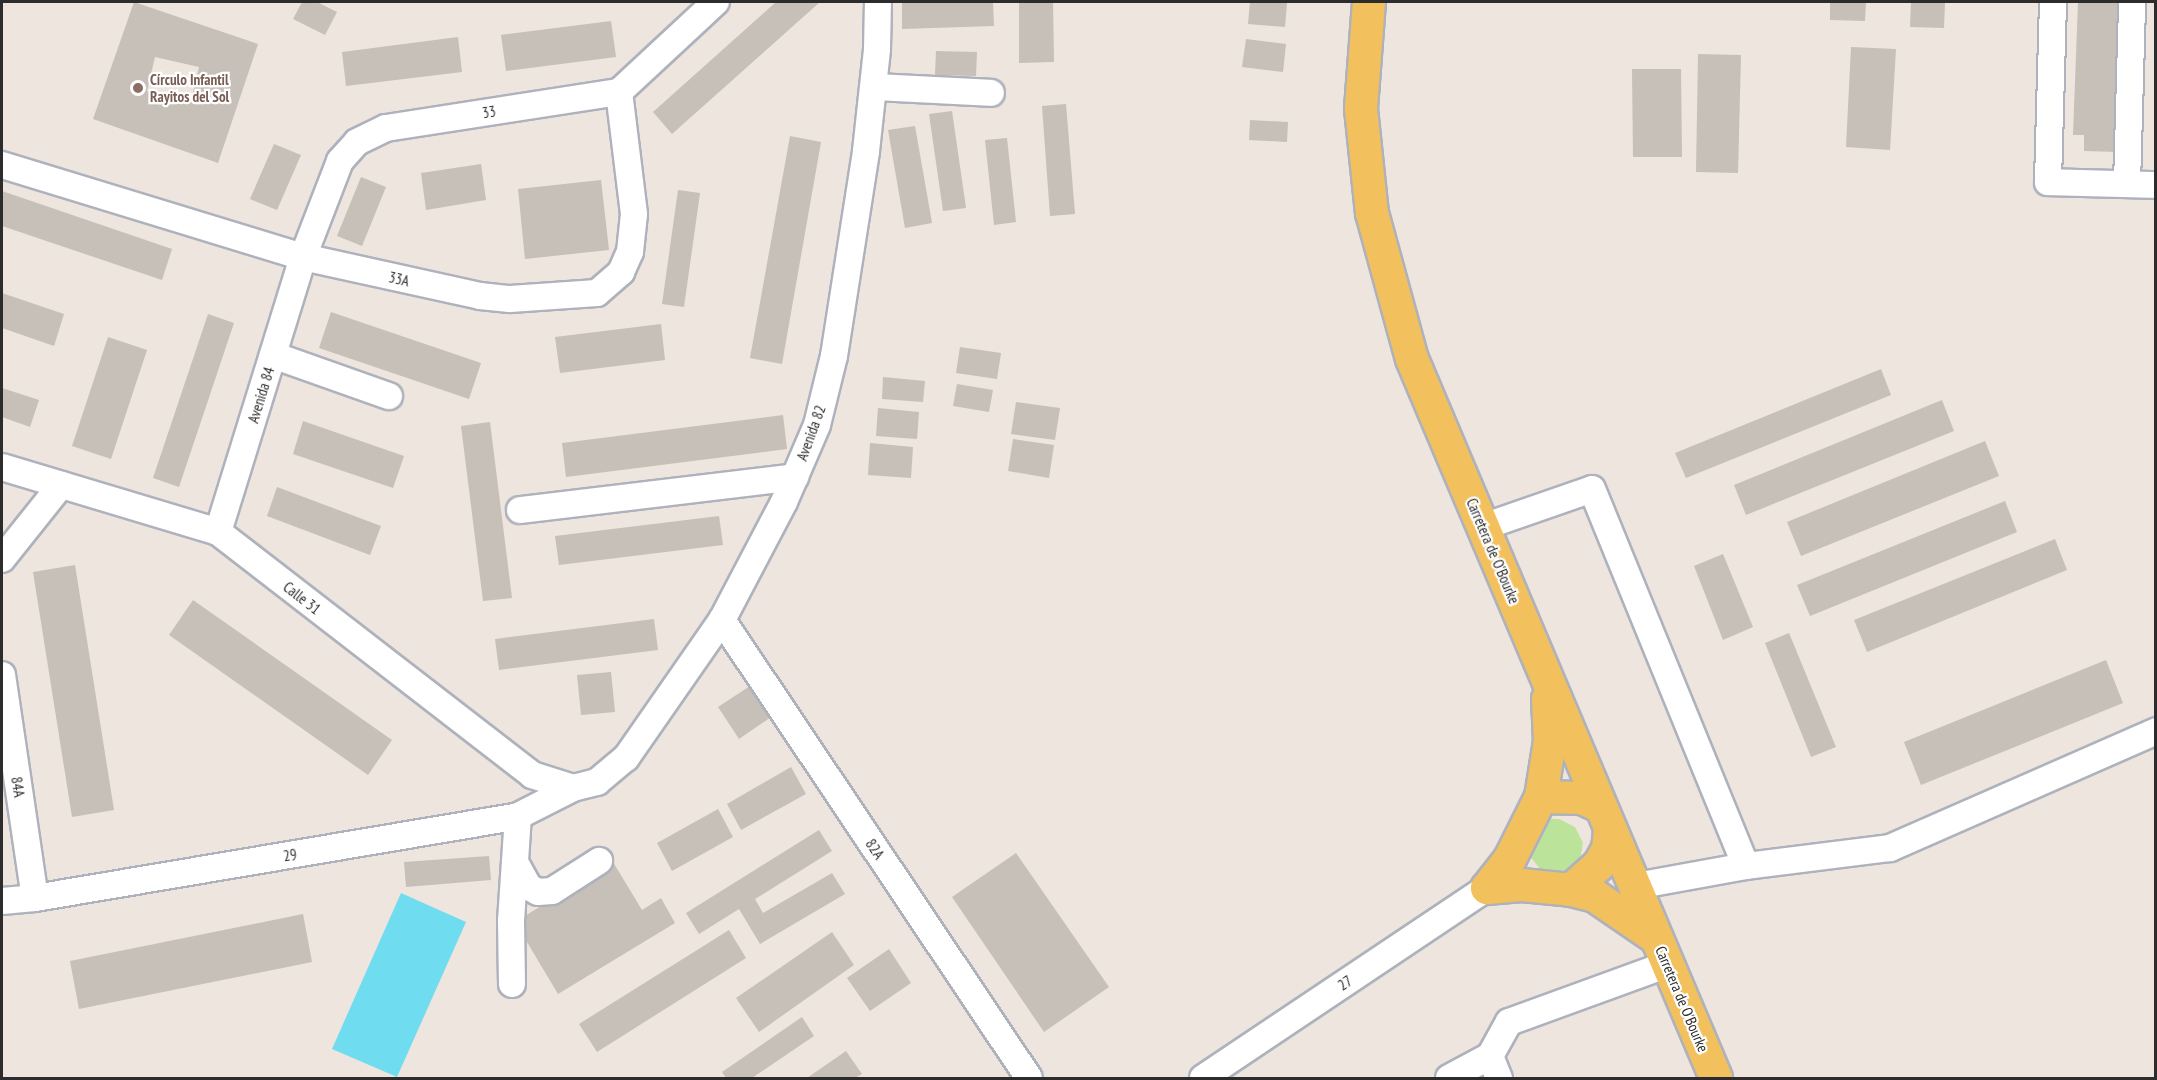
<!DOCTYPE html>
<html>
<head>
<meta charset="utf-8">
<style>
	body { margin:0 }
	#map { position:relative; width:2157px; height:1080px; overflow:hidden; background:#ede5de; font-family:"PT Sans Narrow",sans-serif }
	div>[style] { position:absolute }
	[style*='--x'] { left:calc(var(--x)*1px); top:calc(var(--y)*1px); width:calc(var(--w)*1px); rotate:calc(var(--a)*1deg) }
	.green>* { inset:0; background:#bbe49a }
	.water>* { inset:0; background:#70dcf0 }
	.building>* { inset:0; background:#c6c0b9 }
	.roads { filter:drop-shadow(2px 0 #aeb2bc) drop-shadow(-2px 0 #aeb2bc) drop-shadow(0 2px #aeb2bc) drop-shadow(0 -2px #aeb2bc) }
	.minor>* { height:26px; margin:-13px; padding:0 13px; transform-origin:13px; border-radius:13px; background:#fff }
	.major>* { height:32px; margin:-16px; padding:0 16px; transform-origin:16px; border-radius:16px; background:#f3c05e }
	.dots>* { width:16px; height:16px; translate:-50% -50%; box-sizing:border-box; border:3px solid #fff; border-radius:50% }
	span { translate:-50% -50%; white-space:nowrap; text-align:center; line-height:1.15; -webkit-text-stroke:4.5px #fff; paint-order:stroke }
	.education-label { font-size:15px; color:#785e54; font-weight:700 }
	.left { translate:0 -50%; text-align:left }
	.street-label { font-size:15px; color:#2c2c2c }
	.frame { position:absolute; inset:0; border:3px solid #2c2c2c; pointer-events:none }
</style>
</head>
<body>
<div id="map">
	<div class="green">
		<i style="clip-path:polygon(1550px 819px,1559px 819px,1575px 827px,1583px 843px,1580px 860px,1566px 872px,1558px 874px,1541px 870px,1529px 855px,1541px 823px)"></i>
	</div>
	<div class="water">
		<i style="clip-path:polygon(401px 893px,466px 922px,397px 1077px,332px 1049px)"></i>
	</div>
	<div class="building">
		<i style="clip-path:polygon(evenodd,134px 2px,258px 44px,218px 163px,93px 119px,134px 2px,155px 57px,199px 67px,191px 101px,147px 91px,155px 57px)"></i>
		<i style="clip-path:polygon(302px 2px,317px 2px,337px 12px,325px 35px,293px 19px)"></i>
		<i style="clip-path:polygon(776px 2px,820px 2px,672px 134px,653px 112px)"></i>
		<i style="clip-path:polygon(902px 2px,993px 2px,994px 26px,902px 29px)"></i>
		<i style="clip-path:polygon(1053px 2px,1054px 62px,1019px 63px,1019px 3px)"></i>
		<i style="clip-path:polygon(1250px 2px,1287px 3px,1285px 27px,1248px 24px)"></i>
		<i style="clip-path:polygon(1830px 2px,1866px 2px,1865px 21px,1830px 20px)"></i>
		<i style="clip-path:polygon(1911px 2px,1945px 2px,1944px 28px,1910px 27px)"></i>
		<i style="clip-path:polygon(2078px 2px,2124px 2px,2119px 152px,2084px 151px,2084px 135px,2073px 135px)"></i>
		<i style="clip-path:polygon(611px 21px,616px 57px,506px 71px,501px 35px)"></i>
		<i style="clip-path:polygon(458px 37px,462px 72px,346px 86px,342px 52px)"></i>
		<i style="clip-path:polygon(1246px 39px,1286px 44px,1283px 72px,1242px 67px)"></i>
		<i style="clip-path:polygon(1851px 47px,1896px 49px,1890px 150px,1846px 147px)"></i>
		<i style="clip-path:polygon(936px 51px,977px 52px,976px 76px,935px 75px)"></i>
		<i style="clip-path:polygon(1698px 54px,1741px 55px,1738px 173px,1696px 172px)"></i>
		<i style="clip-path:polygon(1632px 69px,1681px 69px,1682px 157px,1633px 157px)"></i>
		<i style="clip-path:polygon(1066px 104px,1075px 214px,1050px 216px,1042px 106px)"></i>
		<i style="clip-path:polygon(952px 111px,966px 208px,943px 211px,929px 114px)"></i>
		<i style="clip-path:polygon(1250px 120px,1288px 122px,1287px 142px,1249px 140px)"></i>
		<i style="clip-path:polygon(915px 126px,932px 223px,905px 228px,888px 130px)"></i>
		<i style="clip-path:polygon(790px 136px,821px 142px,782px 364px,750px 358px)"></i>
		<i style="clip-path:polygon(1007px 138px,1016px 222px,994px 225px,985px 140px)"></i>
		<i style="clip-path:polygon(274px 144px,301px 155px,277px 210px,250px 199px)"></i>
		<i style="clip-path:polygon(481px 164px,486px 200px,426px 210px,421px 173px)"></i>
		<i style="clip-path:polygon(361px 177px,386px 187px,362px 246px,337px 236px)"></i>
		<i style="clip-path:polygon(601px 180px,609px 250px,525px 259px,518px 189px)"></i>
		<i style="clip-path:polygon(678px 190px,700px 193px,684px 307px,662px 304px)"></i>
		<i style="clip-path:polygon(2px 191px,172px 249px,162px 280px,2px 226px)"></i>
		<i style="clip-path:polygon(2px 293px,64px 314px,54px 346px,2px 328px)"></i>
		<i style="clip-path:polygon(331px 312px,481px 363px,469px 399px,319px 348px)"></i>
		<i style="clip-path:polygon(208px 314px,234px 323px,179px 487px,153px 478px)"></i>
		<i style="clip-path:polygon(661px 324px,665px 360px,560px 373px,555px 337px)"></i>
		<i style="clip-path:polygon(108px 337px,147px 350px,111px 459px,72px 446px)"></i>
		<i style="clip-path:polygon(960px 347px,1001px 353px,997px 379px,956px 373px)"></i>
		<i style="clip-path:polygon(1881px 369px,1891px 395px,1686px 478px,1675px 453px)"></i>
		<i style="clip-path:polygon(883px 377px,925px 381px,923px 402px,882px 399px)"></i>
		<i style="clip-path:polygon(957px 384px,993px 390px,989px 412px,953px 406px)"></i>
		<i style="clip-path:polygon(2px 388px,39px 400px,30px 427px,2px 417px)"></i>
		<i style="clip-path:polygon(1942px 400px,1954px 431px,1746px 515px,1734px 485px)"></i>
		<i style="clip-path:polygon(1016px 402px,1060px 408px,1055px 440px,1011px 434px)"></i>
		<i style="clip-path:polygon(878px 408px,919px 412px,917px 439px,876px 436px)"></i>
		<i style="clip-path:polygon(783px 415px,787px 449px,566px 477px,562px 443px)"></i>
		<i style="clip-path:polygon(303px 421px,404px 456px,393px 488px,293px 454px)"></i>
		<i style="clip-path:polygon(490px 422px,512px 598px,483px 601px,461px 426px)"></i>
		<i style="clip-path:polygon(1013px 439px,1054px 445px,1049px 478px,1008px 471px)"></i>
		<i style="clip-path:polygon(1985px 441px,1999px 476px,1801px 556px,1787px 522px)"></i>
		<i style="clip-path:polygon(870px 443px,913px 447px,911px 478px,868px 475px)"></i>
		<i style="clip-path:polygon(277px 487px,381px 526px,370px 555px,267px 516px)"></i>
		<i style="clip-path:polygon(2005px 501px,2017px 532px,1810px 616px,1797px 585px)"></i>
		<i style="clip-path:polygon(719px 516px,723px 545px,559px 565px,555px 536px)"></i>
		<i style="clip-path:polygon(2055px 539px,2067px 570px,1867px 652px,1854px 620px)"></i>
		<i style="clip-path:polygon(1723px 554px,1753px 627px,1723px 640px,1694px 566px)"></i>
		<i style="clip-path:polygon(75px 565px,114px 810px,72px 817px,33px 572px)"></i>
		<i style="clip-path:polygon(193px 600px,392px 740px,368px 775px,169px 635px)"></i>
		<i style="clip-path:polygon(654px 619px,658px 650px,499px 670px,495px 639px)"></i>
		<i style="clip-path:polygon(1789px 633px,1836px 747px,1811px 757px,1765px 643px)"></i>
		<i style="clip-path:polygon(2106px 660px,2123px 703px,1921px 785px,1904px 742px)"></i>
		<i style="clip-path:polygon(611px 672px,615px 712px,581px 715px,577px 675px)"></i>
		<i style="clip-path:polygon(753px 684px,774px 715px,739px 739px,718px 707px)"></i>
		<i style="clip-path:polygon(791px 767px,806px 794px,741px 830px,727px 804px)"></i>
		<i style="clip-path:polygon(718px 809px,733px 837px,672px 871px,657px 843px)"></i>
		<i style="clip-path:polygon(819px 830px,832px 851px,755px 899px,763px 913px,832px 873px,845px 894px,760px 944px,739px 909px,699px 934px,686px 913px)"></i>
		<i style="clip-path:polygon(1016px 853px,1109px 987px,1044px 1032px,952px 897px)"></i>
		<i style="clip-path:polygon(489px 856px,491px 880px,406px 887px,404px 862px)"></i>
		<i style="clip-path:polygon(613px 862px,642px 910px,661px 898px,675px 923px,558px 994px,515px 922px)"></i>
		<i style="clip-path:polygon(303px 914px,312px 962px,79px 1009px,70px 961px)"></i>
		<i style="clip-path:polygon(729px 930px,746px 958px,597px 1052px,579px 1024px)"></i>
		<i style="clip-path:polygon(832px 932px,854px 965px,759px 1032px,736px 998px)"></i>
		<i style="clip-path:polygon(889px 949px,911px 983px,870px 1011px,847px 978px)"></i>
		<i style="clip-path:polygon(802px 1017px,814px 1036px,752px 1078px,726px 1078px,722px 1072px)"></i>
		<i style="clip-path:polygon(846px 1051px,862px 1074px,855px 1078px,807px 1078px)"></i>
	</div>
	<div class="roads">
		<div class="minor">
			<i style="--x:2053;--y:2;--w:180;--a:91.6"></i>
			<i style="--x:2048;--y:182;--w:108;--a:1.6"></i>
			<i style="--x:874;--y:87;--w:117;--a:2.9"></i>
			<i style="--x:2;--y:165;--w:315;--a:17"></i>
			<i style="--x:303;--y:257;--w:181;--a:12.4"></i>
			<i style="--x:480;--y:296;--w:30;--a:6"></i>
			<i style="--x:510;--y:299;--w:87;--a:-3.9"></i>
			<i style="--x:597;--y:293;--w:32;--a:-41"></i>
			<i style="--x:621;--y:272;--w:22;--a:-66"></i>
			<i style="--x:630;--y:252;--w:38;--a:-84"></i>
			<i style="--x:634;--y:214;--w:123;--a:-97"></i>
			<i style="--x:2127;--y:184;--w:182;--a:-88.4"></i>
			<i style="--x:273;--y:355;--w:123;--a:19.5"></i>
			<i style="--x:2;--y:467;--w:226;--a:16.7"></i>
			<i style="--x:218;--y:532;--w:397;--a:37.7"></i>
			<i style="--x:532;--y:775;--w:43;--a:17.6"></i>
			<i style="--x:520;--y:510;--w:277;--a:-6.8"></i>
			<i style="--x:1483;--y:527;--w:115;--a:-19.2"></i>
			<i style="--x:1592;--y:489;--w:407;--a:67.8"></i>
			<i style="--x:1746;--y:866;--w:112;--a:169.7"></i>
			<i style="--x:218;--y:532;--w:288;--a:-72.8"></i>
			<i style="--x:303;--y:257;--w:103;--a:-68.9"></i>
			<i style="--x:340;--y:161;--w:25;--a:-48"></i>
			<i style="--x:357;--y:142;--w:32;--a:-26"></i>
			<i style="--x:386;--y:128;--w:236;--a:-8.8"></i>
			<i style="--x:619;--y:92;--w:132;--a:-42.9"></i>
			<i style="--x:2;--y:559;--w:95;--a:-51.4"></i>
			<i style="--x:722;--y:620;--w:551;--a:56.17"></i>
			<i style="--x:2;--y:675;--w:225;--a:81.6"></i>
			<i style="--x:516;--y:864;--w:26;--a:61"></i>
			<i style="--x:529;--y:887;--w:10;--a:29"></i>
			<i style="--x:538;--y:892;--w:14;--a:-4"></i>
			<i style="--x:552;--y:891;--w:56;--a:-32.6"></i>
			<i style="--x:1746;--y:866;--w:145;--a:-7.1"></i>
			<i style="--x:1890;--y:848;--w:291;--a:-23.7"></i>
			<i style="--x:2;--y:901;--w:33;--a:-5"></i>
			<i style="--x:35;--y:898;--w:490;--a:-9.6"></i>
			<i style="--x:518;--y:816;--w:62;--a:-27"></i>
			<i style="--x:573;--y:788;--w:25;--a:-14"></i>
			<i style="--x:597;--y:782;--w:38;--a:-40"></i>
			<i style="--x:626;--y:758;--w:168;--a:-55.2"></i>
			<i style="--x:722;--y:620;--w:133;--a:-62.3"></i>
			<i style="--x:784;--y:502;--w:84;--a:-66.8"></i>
			<i style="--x:817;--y:425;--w:71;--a:-76.2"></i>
			<i style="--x:834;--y:356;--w:207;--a:-81.1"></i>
			<i style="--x:866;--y:151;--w:103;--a:-83.8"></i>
			<i style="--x:877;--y:49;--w:47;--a:-88.8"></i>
			<i style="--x:512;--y:984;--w:63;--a:-90.9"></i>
			<i style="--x:511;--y:921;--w:105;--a:-86.2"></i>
			<i style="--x:1490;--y:1056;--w:24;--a:68"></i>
			<i style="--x:1203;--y:1078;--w:342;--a:-33.8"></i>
			<i style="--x:1449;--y:1078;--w:47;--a:-28.2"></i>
			<i style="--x:1490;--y:1056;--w:39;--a:-61"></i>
			<i style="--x:1509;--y:1022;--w:169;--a:-20"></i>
		</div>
		<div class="major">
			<i style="--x:1369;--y:2;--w:107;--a:94.3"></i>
			<i style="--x:1361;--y:109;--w:105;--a:84"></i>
			<i style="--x:1372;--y:213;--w:151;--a:74.7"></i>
			<i style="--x:1412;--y:359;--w:781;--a:67.08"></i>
			<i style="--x:1548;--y:699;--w:42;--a:87.3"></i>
			<i style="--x:1550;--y:741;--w:57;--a:99.1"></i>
			<i style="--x:1541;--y:797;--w:69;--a:116.6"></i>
			<i style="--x:1510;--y:859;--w:37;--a:128"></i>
			<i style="--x:1487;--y:888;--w:35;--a:-5"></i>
			<i style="--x:1522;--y:885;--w:49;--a:5.8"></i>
			<i style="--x:1571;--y:890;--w:25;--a:14"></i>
			<i style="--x:1595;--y:896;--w:74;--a:34.5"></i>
			<i style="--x:1541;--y:797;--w:41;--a:1.4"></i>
			<i style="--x:1582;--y:798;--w:19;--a:25"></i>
			<i style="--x:1571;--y:890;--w:38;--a:-42"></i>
			<i style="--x:1599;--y:865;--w:18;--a:-61"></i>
			<i style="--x:1608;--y:849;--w:19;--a:-84"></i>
		</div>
	</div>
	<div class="dots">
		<i style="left:138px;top:88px;background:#8d6e63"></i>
	</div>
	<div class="education-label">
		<span class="left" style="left:150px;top:88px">Círculo Infantil<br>Rayitos del Sol</span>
	</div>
	<div class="street-label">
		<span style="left:489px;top:112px;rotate:-9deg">33</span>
		<span style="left:399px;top:279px;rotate:13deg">33A</span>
		<span style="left:261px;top:395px;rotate:-73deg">Avenida 84</span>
		<span style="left:811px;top:433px;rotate:-70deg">Avenida 82</span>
		<span style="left:1493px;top:551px;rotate:67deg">Carretera de O'Bourke</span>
		<span style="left:302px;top:598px;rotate:38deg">Calle 31</span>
		<span style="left:18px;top:787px;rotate:81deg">84A</span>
		<span style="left:875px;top:849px;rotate:56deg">82A</span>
		<span style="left:290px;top:855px;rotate:-10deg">29</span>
		<span style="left:1345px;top:983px;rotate:-34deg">27</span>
		<span style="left:1682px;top:999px;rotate:67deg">Carretera de O'Bourke</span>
	</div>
	<div class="frame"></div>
</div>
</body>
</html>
